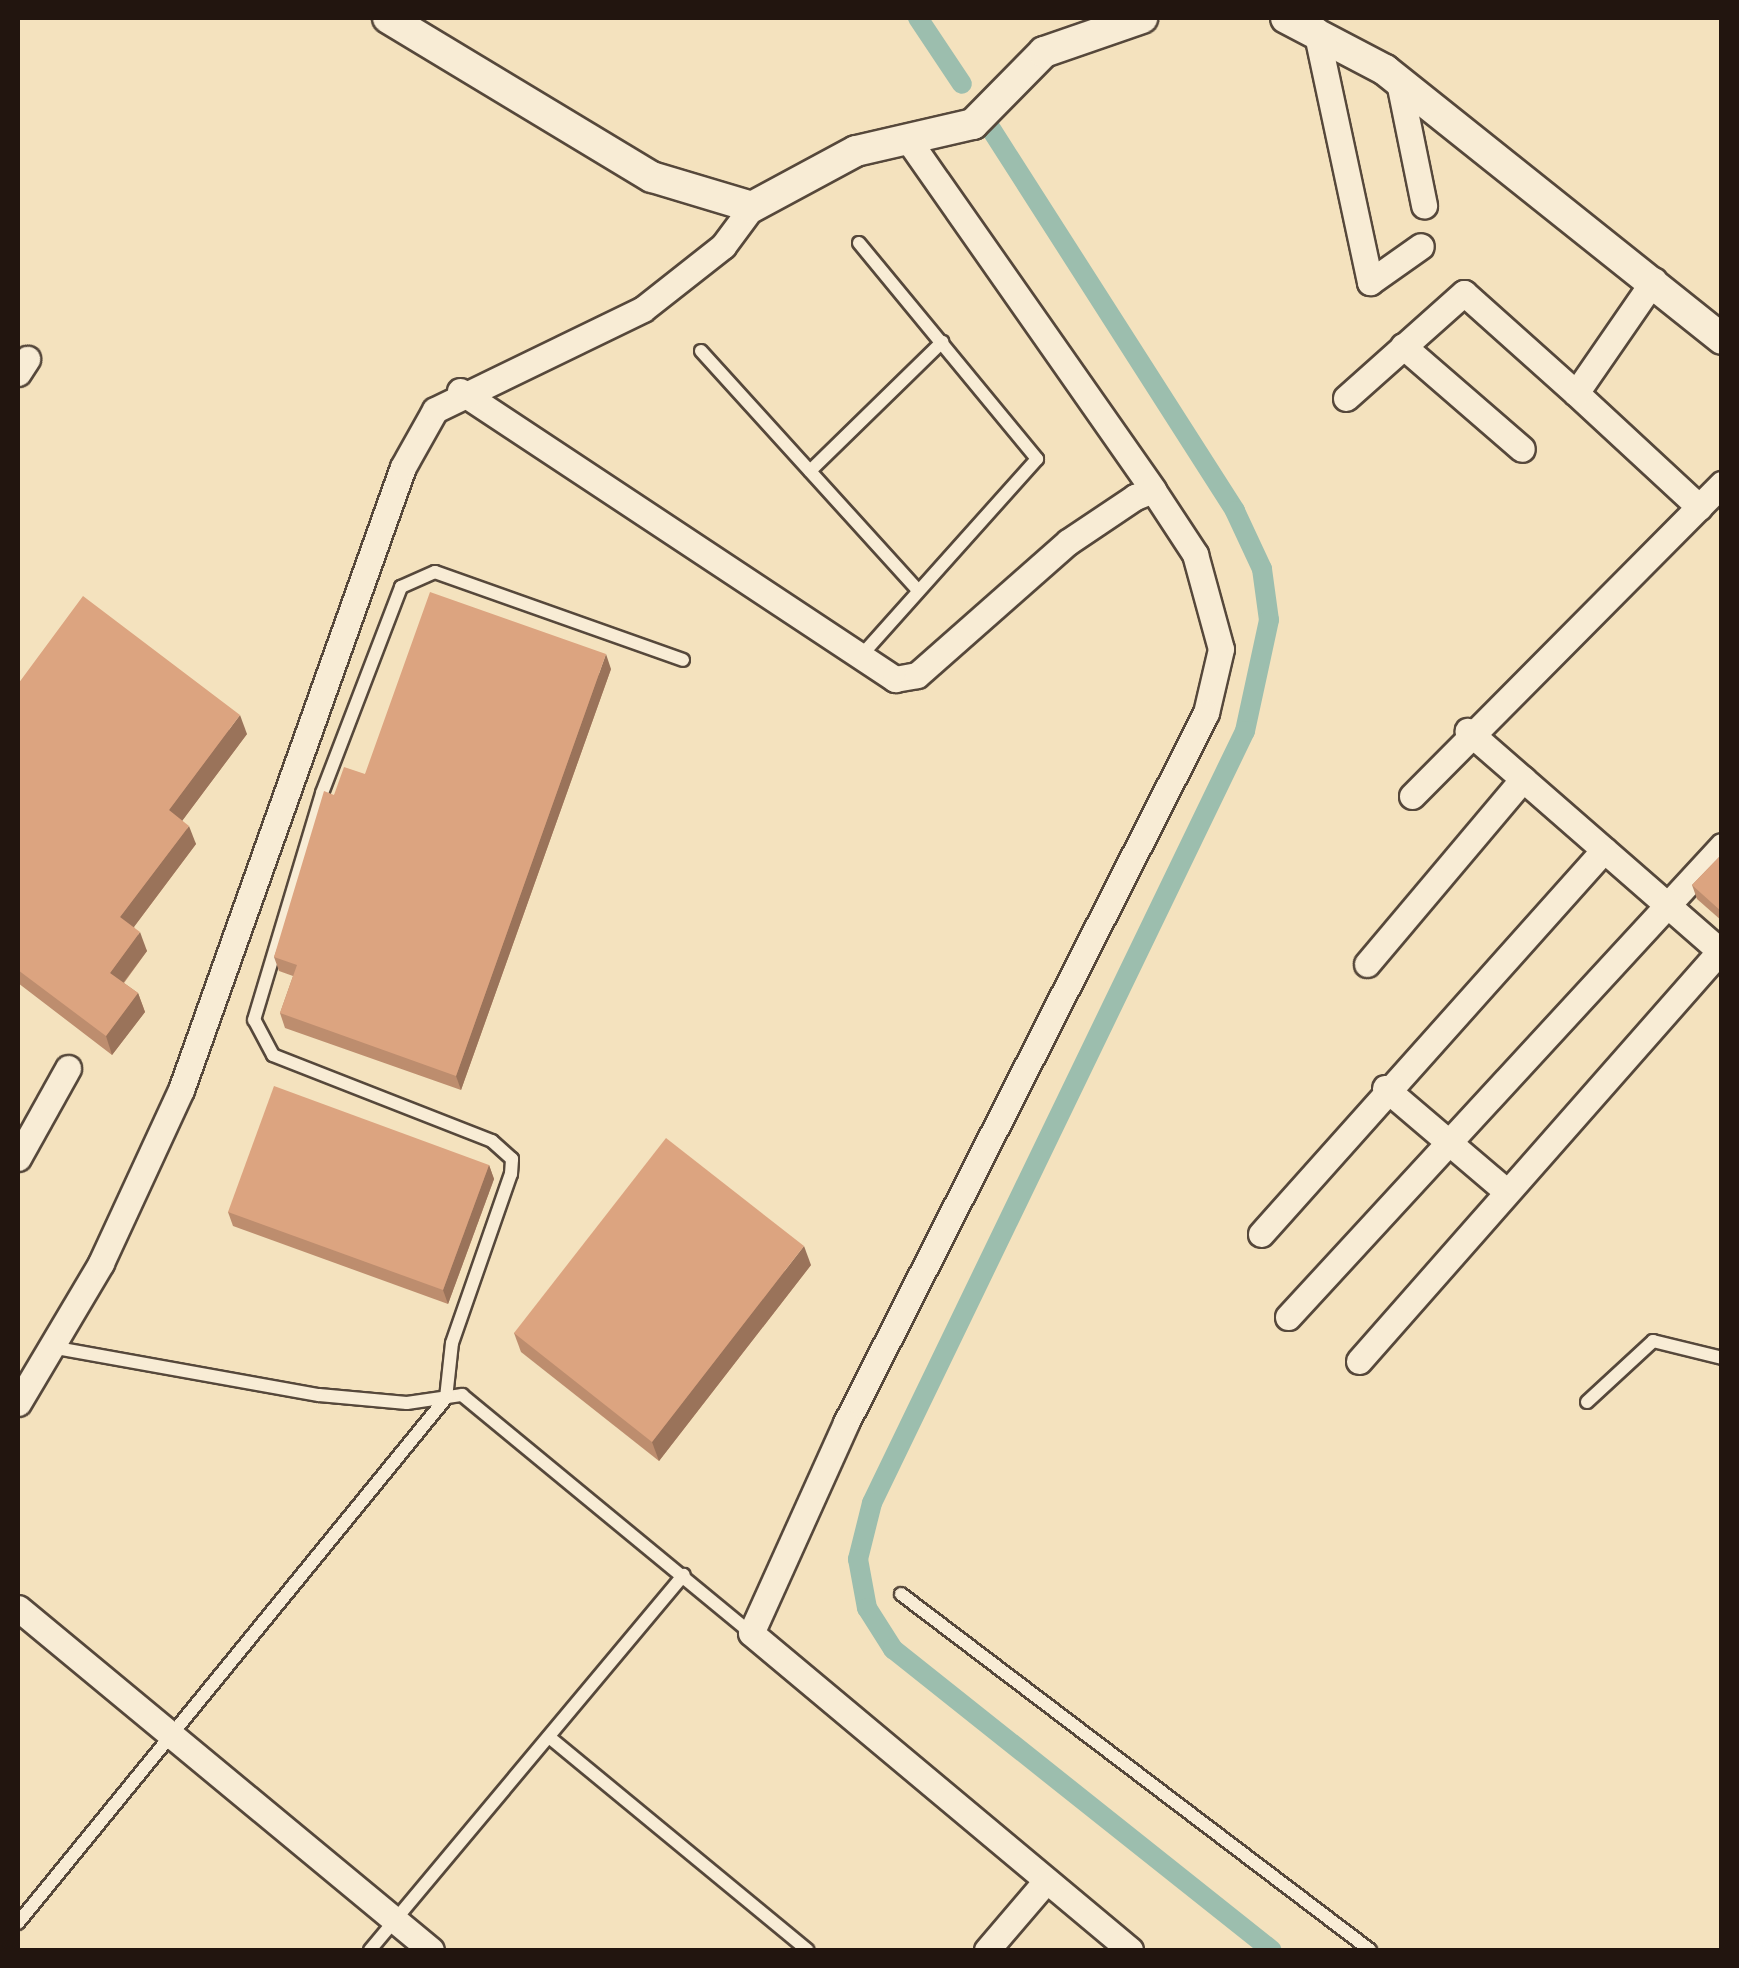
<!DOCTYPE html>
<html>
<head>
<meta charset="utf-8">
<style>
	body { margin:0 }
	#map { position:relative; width:1739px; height:1968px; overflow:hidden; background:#f4e2be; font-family:"IM FELL DW Pica",serif }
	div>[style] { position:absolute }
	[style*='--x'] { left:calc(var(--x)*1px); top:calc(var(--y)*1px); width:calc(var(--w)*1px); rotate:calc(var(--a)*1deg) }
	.canal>* { height:20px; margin:-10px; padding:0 10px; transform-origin:10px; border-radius:10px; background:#9cbeae }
	.roads { filter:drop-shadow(2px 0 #56483b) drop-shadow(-2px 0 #56483b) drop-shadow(0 2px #56483b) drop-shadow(0 -2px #56483b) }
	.service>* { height:12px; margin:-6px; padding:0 6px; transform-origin:6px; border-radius:6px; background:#f8ecd5 }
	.minor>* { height:25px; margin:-12.5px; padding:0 12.5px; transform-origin:12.5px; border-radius:12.5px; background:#f8ecd5 }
	.tertiary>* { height:30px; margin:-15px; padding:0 15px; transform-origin:15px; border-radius:15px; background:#f8ecd5 }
	.wall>* { inset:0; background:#bd8d6e }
	.shaded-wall>* { inset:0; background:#9a735a }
	.building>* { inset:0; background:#dca480 }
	span { translate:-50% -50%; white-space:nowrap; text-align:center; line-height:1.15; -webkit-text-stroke:8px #f8ecd5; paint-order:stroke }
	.frame { position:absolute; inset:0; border:20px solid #22150f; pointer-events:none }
</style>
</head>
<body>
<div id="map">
	<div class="canal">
		<i style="--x:918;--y:18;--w:79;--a:56.3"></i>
		<i style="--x:991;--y:129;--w:453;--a:57.4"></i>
		<i style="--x:1235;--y:511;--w:64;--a:65"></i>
		<i style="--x:1262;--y:569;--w:51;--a:82.2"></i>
		<i style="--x:1269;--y:620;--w:114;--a:102.2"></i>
		<i style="--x:1245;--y:731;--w:857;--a:115.79"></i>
		<i style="--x:872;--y:1503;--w:58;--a:104"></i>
		<i style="--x:858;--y:1559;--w:50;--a:79.6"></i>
		<i style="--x:867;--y:1608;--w:49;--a:57.6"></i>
		<i style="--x:893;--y:1649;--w:484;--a:38.5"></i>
	</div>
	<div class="roads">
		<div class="service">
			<i style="--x:859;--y:243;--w:280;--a:50.5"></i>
			<i style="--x:1037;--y:459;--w:266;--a:131.8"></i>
			<i style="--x:701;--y:351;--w:320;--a:47.8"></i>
			<i style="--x:810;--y:471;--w:185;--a:-44.3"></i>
			<i style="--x:51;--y:1347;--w:272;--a:10.2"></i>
			<i style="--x:319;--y:1395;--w:88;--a:5.2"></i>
			<i style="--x:407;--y:1403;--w:56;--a:-8.3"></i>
			<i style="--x:462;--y:1395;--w:374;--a:39.5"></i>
			<i style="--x:1587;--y:1402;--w:90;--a:-42.7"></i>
			<i style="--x:1653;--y:1341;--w:71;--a:13.8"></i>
			<i style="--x:901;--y:1594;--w:589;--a:37.2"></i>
			<i style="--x:549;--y:1737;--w:335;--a:39.5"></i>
			<i style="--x:18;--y:1923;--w:677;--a:-50.81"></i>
			<i style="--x:446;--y:1398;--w:55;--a:-83.8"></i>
			<i style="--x:452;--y:1343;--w:179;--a:-70.8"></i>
			<i style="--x:511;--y:1174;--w:15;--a:-86"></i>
			<i style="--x:512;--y:1159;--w:27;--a:-138"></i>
			<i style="--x:492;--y:1141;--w:235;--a:-158.6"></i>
			<i style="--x:273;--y:1055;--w:40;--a:-118"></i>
			<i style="--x:254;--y:1020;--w:237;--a:-73.3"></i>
			<i style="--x:322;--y:793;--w:221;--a:-69"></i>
			<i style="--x:401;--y:587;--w:37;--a:-24"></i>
			<i style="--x:435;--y:572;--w:263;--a:19.5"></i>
			<i style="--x:370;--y:1950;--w:489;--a:-50.1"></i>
		</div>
		<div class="minor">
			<i style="--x:1316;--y:30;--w:258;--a:77.9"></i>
			<i style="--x:1370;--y:282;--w:62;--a:-35.2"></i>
			<i style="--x:1399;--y:82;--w:126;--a:78.5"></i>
			<i style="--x:909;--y:141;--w:426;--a:55"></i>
			<i style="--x:1403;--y:346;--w:157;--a:40.9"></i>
			<i style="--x:18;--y:373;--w:17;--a:-57"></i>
			<i style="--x:460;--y:391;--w:522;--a:33.51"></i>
			<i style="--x:895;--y:679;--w:22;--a:-10"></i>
			<i style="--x:917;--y:675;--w:201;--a:-41.4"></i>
			<i style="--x:1068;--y:542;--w:81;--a:-33.9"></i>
			<i style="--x:1135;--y:497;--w:19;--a:-21"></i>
			<i style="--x:1153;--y:490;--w:77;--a:56.7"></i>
			<i style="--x:1195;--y:554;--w:98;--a:74.7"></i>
			<i style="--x:1221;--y:649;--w:66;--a:103.2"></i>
			<i style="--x:1206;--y:713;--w:796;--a:116.89"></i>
			<i style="--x:846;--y:1423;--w:230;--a:114.3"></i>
			<i style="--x:751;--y:1633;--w:494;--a:39.9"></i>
			<i style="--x:1576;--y:393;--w:168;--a:42.8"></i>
			<i style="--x:1346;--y:398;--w:158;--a:-41.7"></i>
			<i style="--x:1464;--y:293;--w:150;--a:41.8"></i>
			<i style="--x:1576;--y:393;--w:137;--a:-55.4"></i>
			<i style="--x:1412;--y:796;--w:440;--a:-45.2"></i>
			<i style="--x:1367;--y:964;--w:242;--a:-49.9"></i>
			<i style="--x:1385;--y:1088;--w:160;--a:40.4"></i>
			<i style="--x:18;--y:1158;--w:103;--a:-60.9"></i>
			<i style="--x:1261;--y:1234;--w:515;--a:-48.23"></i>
			<i style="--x:1288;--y:1317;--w:640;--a:-47.34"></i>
			<i style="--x:1359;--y:1361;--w:546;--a:-48.64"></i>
			<i style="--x:1720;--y:951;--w:335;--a:-138.9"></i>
			<i style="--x:18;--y:1403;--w:163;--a:-59.3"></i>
			<i style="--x:101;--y:1263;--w:191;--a:-65.2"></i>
			<i style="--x:181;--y:1090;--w:661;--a:-70.39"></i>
			<i style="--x:403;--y:467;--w:65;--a:-60.7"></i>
			<i style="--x:435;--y:410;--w:231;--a:-25.9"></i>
			<i style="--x:643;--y:309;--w:102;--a:-38.2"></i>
			<i style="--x:723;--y:246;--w:49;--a:-53.4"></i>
			<i style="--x:18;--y:1608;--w:536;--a:39.63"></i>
			<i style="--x:987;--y:1950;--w:89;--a:-49.5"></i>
		</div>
		<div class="tertiary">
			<i style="--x:388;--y:18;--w:308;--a:31.1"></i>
			<i style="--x:652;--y:177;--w:104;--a:16.7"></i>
			<i style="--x:752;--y:207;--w:118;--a:-28.3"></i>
			<i style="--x:856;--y:151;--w:120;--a:-13"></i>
			<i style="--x:973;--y:124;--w:101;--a:-45.4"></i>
			<i style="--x:1044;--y:52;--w:104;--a:-19.1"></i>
			<i style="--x:1286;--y:18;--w:112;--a:27.7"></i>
			<i style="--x:1385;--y:70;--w:431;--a:38.6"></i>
		</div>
	</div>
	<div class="wall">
		<i style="clip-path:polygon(611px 669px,461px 1090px,285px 1028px,280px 1013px,293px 976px,279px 971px,274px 957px,334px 795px,365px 774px)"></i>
		<i style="clip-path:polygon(18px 684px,247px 734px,182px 821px,196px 844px,134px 927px,147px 951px,124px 983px,138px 993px,145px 1012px,112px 1055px,18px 983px)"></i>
		<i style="clip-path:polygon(1722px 854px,1722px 921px,1697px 899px,1692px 885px)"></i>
		<i style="clip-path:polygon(489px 1165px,494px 1179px,448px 1304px,233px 1226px,228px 1212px)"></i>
		<i style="clip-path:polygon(811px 1265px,659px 1461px,521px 1352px,514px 1333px)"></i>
	</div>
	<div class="shaded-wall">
		<i style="clip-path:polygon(606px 654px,611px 669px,461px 1090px,456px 1076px)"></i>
		<i style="clip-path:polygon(240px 715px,247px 734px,176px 829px,169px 810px)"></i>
		<i style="clip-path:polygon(189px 826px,196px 844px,127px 936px,120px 917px)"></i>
		<i style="clip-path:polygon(140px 932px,147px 951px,117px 991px,110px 973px)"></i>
		<i style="clip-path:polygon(138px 993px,145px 1012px,112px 1055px,106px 1036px)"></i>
		<i style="clip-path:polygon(489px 1165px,494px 1179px,448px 1304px,443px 1290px)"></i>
		<i style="clip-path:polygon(804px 1246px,811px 1265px,659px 1461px,652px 1442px)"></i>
	</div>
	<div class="building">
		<i style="clip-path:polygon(430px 592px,606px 654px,456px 1076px,280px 1013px,297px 965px,274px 957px,324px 791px,334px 795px,344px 767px,365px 774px)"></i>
		<i style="clip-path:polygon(83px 596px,240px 715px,169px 810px,189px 826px,120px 917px,140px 932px,110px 973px,138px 993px,106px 1036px,18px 970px,18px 684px)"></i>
		<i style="clip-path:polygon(1722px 854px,1722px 912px,1692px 885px)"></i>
		<i style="clip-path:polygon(274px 1086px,489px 1165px,443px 1290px,228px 1212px)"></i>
		<i style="clip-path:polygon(666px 1138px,804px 1246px,652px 1442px,514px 1333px)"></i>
	</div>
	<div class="frame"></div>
</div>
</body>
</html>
